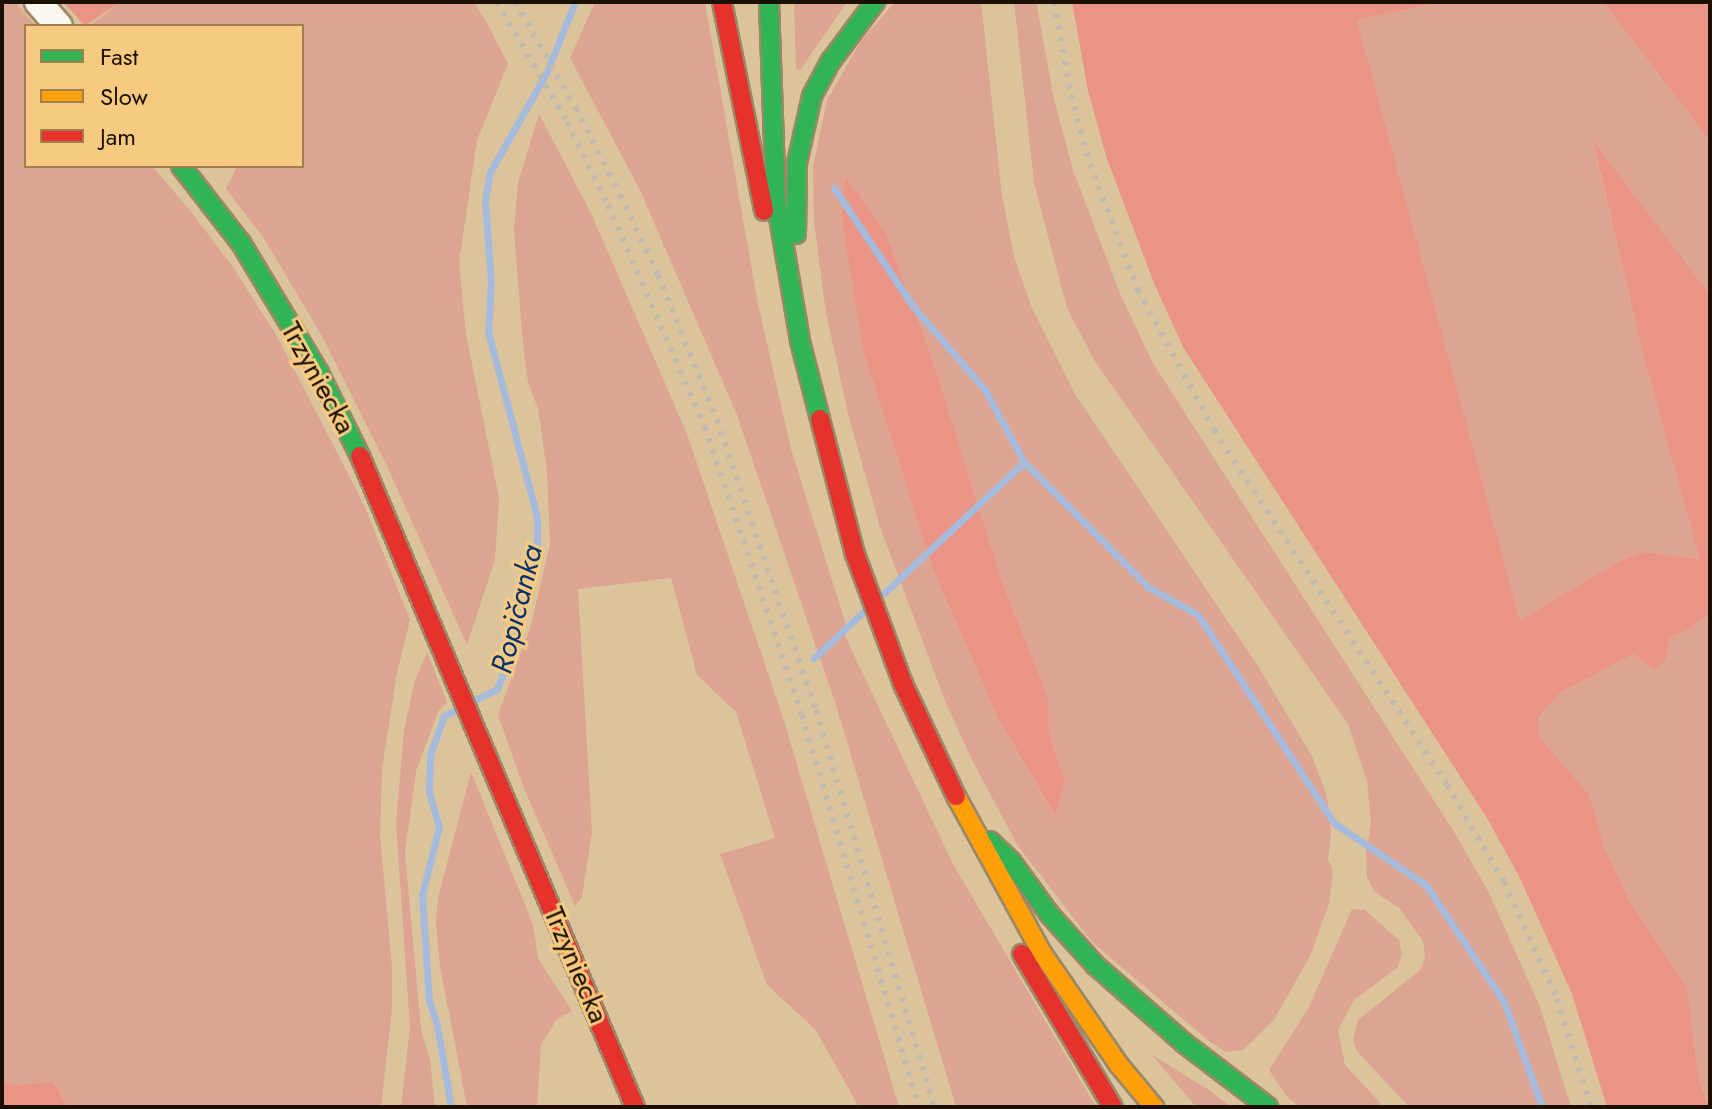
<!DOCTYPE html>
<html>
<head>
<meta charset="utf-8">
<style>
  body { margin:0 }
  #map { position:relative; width:1712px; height:1109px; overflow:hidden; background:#dbc39b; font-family:Jost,sans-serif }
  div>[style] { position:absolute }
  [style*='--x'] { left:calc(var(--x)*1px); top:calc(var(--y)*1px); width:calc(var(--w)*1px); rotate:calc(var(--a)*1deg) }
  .green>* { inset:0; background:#dea492 }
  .forest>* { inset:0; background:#ea9486 }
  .stream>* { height:7px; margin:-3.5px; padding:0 3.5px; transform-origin:3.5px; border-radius:3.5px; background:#a6bbdc }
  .roads { filter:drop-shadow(2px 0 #9a8866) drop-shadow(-2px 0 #9a8866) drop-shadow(0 2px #9a8866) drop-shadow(0 -2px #9a8866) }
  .street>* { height:26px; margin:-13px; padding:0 13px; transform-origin:13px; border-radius:13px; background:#faf6f0 }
  .fast>* { height:18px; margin:-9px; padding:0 9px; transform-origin:9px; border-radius:9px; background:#30b455 }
  .slow>* { height:18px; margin:-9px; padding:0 9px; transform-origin:9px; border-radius:9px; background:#ff9f0a }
  .jam>* { height:18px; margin:-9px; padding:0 9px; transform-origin:9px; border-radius:9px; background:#e5322d }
  .rail>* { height:6px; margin-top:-3px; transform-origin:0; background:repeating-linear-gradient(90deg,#c0b9af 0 4px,transparent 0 12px) }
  span { translate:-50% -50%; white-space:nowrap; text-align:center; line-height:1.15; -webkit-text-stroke:6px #f6ca80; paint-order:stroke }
  .street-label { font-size:28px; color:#1b0f00 }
  .water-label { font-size:30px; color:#063170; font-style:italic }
  .frame { position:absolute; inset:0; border:4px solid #1b0f00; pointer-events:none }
  .legend { position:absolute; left:24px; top:24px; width:280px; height:144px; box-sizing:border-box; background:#f6ca80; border:2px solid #9e7f4d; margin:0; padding:10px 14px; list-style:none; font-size:24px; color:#1b0f00 }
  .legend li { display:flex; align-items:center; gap:16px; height:40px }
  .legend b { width:40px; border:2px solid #9e7f4d }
</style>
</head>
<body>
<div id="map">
  <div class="green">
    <div style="clip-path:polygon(2px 2px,15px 2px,36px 26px,26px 26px,26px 166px,152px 166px,189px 209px,235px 270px,278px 338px,365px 507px,410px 620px,397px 673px,382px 769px,380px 835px,392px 967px,392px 1008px,381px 1107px,68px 1107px,53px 1082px,14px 1085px,2px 1082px)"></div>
    <div style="clip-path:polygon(120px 2px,474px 2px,487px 23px,508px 64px,477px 140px,459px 263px,466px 334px,499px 498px,495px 560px,467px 645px,387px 466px,322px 336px,263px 237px,226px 189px,237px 166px,302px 166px,302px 26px,90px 26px)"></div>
    <div style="clip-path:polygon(595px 2px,705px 2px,758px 304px,791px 449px,846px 625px,845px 636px,953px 864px,1096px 1107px,956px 1107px,836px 705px,737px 415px,640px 190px,570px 58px)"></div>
    <div style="clip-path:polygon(794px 2px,847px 2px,800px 70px,796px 68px)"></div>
    <div style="clip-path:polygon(evenodd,895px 2px,981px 2px,1002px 195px,1014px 256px,1031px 306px,1075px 394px,1258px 666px,1312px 756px,1327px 796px,1331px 833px,1328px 860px,1333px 871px,1329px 904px,1310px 956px,1274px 1020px,1243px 1050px,1226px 1052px,1209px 1041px,1093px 943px,1018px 846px,973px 762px,945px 701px,880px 527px,848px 414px,826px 313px,814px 222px,813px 166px,827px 100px,861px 41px,895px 2px,841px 216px,886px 234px,934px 364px,1001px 579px,1048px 698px,1049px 734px,1065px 779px,1054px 814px,998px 718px,932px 567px,863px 350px,841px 216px)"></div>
    <div style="clip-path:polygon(1014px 2px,1036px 2px,1054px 99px,1073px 170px,1121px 296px,1153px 363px,1456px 835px,1489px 893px,1540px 1007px,1571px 1107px,1409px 1107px,1356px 1050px,1353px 1039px,1358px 1020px,1420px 970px,1425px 957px,1423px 941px,1399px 908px,1375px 892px,1367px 877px,1366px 852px,1371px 823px,1367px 781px,1348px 724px,1094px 360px,1067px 308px,1034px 183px)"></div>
    <div style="clip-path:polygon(1440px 2px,1603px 2px,1710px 141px,1710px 295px,1593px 143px,1642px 350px,1701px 559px,1643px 552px,1618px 562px,1520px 620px,1357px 20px)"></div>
    <div style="clip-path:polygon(539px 114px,591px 213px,687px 434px,784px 721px,899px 1107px,859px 1107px,815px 1029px,767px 985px,720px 854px,775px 838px,736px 712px,697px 675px,671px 578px,578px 589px,592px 832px,582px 897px,575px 906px,523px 786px,498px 715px,531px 625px,550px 544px,547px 472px,538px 408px,528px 383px,522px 334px,514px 230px,518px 183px)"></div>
    <div style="clip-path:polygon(1710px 613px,1710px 1107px,1698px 1075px,1687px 988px,1630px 902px,1605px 849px,1589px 794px,1540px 738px,1538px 729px,1539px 716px,1561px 692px,1634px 654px,1666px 660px,1670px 637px,1688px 630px)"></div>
    <div style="clip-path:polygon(427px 652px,447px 702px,438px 712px,416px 771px,405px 853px,421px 1029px,430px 1060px,435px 1107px,401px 1107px,410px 1028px,396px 823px,404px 731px,414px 683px)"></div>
    <div style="clip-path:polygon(471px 772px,533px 924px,538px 958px,572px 1011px,556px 1020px,541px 1045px,537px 1107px,467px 1107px,440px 966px,436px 924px,438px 898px)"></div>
    <div style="clip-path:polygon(1352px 909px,1365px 910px,1399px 940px,1402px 955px,1397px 968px,1354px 1000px,1338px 1030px,1345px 1065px,1384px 1107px,1301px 1107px,1288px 1098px,1269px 1070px,1309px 1007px)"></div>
    <div style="clip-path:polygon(1152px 1055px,1206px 1088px,1231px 1107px,1196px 1107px)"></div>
  </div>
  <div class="forest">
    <div style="clip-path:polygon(63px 2px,120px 2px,85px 26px)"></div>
    <div style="clip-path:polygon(1072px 2px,1440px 2px,1357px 20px,1520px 620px,1618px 562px,1643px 552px,1700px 559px,1642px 350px,1593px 141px,1710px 295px,1710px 613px,1688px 630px,1670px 637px,1666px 660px,1654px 669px,1634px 654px,1561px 692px,1539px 716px,1538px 729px,1540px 738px,1589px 794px,1605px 849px,1630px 902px,1687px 988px,1698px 1075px,1709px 1107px,1607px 1107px,1572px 994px,1520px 878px,1487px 818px,1183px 347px,1154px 283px,1107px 159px,1088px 91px)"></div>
    <div style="clip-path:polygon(1603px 2px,1710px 2px,1710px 141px)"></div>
    <div style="clip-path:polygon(846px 178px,886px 234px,934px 364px,1001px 579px,1048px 698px,1049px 734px,1065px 779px,1055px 815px,998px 718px,932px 567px,863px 350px,841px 216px)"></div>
    <div style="clip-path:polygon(2px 1082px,15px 1085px,53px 1082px,68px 1107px,2px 1107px)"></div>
  </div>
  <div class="stream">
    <div style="--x:834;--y:188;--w:141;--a:56.3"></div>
    <div style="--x:912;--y:305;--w:112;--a:49.3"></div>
    <div style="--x:985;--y:390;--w:82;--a:61.6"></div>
    <div style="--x:1024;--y:462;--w:176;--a:45.2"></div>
    <div style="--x:1148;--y:587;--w:57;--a:29.2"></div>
    <div style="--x:1198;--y:615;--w:249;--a:56.8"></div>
    <div style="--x:1334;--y:823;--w:111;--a:34"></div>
    <div style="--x:1426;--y:885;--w:141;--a:56.3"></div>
    <div style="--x:1504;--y:1002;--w:112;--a:70.1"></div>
    <div style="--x:883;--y:594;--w:193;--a:-43.1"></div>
    <div style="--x:814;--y:658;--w:66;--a:-43.2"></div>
    <div style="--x:475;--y:700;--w:25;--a:-27"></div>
    <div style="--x:497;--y:689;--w:43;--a:-68.2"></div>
    <div style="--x:513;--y:649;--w:96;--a:-75.5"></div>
    <div style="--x:537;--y:556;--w:39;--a:-90"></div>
    <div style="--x:537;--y:517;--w:191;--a:-104.8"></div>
    <div style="--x:488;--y:332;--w:50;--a:-86.6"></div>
    <div style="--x:491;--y:282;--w:82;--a:-94.2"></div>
    <div style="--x:485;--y:200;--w:28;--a:-80"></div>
    <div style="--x:490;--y:172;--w:113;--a:-60.3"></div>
    <div style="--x:546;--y:74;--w:78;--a:-68.1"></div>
    <div style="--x:451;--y:1107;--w:83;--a:-99.7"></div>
    <div style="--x:437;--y:1025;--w:25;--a:-108"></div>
    <div style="--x:429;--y:1001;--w:106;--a:-93.8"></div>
    <div style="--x:422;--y:895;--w:70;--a:-76"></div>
    <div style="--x:439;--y:827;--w:36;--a:-106"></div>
    <div style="--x:429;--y:792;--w:37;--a:-88"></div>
    <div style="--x:430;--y:755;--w:41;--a:-70.3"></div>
    <div style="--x:444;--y:716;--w:15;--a:-28"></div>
  </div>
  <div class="roads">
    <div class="street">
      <div style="--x:38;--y:2;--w:32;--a:49"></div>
    </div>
    <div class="fast">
      <div style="--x:769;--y:2;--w:198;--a:88"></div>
      <div style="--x:776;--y:200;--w:143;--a:80.3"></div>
      <div style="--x:800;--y:341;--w:81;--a:75.6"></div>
      <div style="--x:181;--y:166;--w:98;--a:52.1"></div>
      <div style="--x:241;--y:243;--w:152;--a:59"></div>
      <div style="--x:319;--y:373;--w:93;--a:63.7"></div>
      <div style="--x:796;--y:234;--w:71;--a:-89.2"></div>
      <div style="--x:797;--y:163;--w:69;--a:-77.4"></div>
      <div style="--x:812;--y:96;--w:40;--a:-62"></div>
      <div style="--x:831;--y:61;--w:74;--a:-53.3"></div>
      <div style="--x:990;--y:841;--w:29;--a:44"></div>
      <div style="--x:1011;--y:861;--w:67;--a:54.2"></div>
      <div style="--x:1050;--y:915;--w:67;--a:48"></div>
      <div style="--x:1095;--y:965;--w:118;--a:41.2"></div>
      <div style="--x:1184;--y:1043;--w:106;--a:37.3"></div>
    </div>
    <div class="slow">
      <div style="--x:956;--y:796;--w:179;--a:61.3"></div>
      <div style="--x:1042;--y:953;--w:136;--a:55.5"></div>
      <div style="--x:1119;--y:1065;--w:55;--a:50.2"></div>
    </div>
    <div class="jam">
      <div style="--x:722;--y:2;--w:213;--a:78.6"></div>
      <div style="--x:820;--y:419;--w:139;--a:75.5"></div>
      <div style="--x:855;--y:554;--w:139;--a:69.7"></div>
      <div style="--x:903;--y:684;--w:124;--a:64.7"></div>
      <div style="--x:360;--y:456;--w:707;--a:67.1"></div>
      <div style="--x:1022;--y:954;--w:178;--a:59.3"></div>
    </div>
  </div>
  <div class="rail">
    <div style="--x:497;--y:2;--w:139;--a:59.7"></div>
    <div style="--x:567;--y:122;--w:93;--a:63.7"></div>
    <div style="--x:608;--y:205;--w:242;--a:66.4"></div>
    <div style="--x:705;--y:427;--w:304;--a:71.4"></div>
    <div style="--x:802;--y:715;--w:409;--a:73.4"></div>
    <div style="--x:515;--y:2;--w:122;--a:60.1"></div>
    <div style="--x:576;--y:108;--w:97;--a:63.2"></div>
    <div style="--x:620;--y:195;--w:89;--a:64.6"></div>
    <div style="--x:658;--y:275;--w:157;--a:67.9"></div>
    <div style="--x:717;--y:420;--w:306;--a:71.2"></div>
    <div style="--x:816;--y:710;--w:414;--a:73.4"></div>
    <div style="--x:1054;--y:2;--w:95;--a:79.6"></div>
    <div style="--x:1071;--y:95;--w:72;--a:74.6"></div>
    <div style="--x:1090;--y:164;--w:135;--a:69.1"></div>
    <div style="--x:1138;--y:290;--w:159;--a:61.5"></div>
    <div style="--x:1214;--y:430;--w:425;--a:56.7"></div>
    <div style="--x:1447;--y:785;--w:113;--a:59.6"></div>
    <div style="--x:1504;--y:882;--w:128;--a:65.6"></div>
    <div style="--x:1557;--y:999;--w:113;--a:72.5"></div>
  </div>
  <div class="street-label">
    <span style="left:318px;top:378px;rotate:61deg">Trzyniecka</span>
    <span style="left:576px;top:965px;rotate:67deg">Trzyniecka</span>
  </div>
  <div class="water-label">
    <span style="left:517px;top:609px;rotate:-76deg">Ropičanka</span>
  </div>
  <div class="frame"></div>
  <ul class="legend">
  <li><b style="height:10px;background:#30b455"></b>Fast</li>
  <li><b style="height:10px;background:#ff9f0a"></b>Slow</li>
  <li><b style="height:10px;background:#e5322d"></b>Jam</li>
  </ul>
</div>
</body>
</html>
